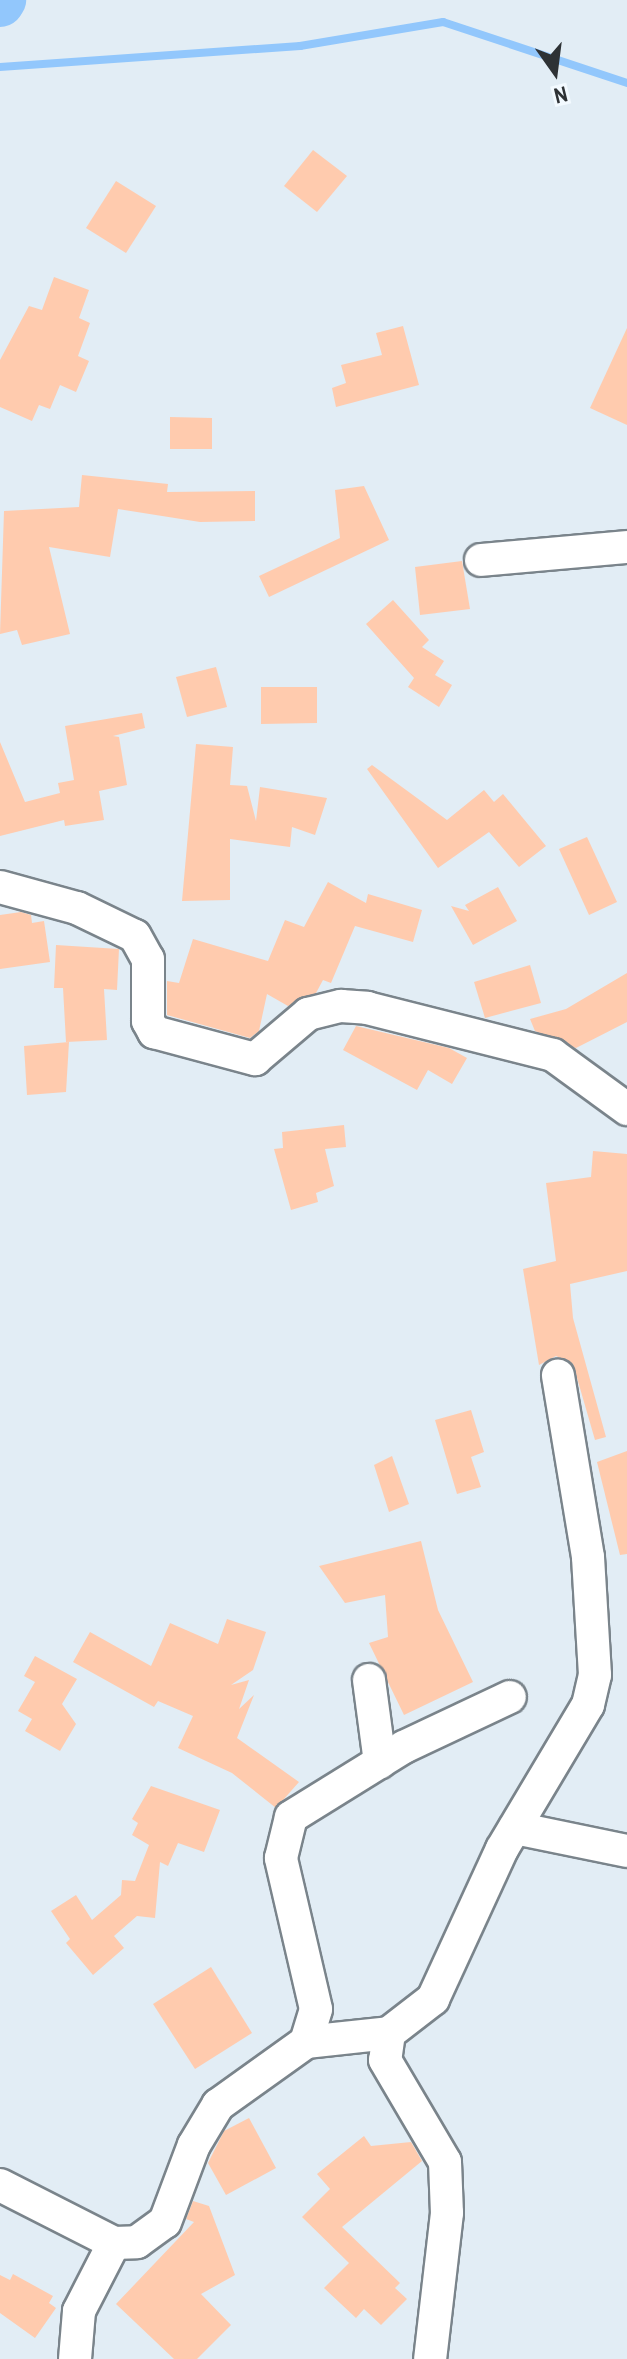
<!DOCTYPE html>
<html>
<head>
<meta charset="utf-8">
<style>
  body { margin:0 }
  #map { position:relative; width:627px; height:2359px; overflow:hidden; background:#e2edf5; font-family:"Archivo Narrow",sans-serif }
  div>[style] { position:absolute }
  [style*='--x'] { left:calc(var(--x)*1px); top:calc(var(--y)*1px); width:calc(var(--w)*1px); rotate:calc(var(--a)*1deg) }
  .stream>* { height:8px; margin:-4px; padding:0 4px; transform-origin:4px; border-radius:4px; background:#92c7fc }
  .river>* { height:48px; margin:-24px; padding:0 24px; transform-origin:24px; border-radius:24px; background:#92c7fc }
  .building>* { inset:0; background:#ffcbae }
  .roads { filter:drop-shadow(2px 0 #7a848b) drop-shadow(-2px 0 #7a848b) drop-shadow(0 2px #7a848b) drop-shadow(0 -2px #7a848b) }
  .minor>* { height:32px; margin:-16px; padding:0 16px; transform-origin:16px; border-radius:16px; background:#fff }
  span { translate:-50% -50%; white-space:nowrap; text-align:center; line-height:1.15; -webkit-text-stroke:8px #f3faff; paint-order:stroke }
  .north { position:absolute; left:515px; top:32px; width:80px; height:80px; -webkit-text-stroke:6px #f3faff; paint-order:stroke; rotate:166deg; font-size:22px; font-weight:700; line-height:32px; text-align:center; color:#2e3235 }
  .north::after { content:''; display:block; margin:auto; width:28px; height:36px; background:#2e3235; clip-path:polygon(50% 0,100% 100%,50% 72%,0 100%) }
</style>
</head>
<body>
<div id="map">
  <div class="stream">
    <div style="--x:0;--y:67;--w:301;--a:-4"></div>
    <div style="--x:300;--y:46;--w:145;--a:-9.5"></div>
    <div style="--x:443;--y:22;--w:194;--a:18.3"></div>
  </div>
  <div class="river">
    <div style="--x:0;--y:3;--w:4;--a:-56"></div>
  </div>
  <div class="building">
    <div style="clip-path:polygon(313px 150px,347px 176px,317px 212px,284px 186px)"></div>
    <div style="clip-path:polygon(116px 181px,156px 206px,126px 253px,86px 228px)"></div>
    <div style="clip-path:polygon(54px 277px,89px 290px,79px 318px,90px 323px,78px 356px,89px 361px,76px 392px,60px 385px,50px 409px,39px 405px,32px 421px,0 407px,0 360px,29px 306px,42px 310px)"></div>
    <div style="clip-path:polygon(403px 326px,419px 385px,336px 407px,332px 388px,346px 383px,341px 365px,382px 355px,376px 333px)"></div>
    <div style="clip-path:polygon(627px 328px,627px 425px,590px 408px)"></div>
    <div style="clip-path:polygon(170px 417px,212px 418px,212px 449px,170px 449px)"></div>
    <div style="clip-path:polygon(82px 475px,168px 484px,167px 492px,255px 491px,255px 521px,200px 522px,118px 509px,110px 557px,49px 547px,70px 634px,22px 645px,17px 630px,0 634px,4px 511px,79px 507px)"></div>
    <div style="clip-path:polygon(364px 486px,389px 540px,269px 597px,259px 576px,340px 538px,335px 490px)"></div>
    <div style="clip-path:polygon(462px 561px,470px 609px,420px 615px,415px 567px)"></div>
    <div style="clip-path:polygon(393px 600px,429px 640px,422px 647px,444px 661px,435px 675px,452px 685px,439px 707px,408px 687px,414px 678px,366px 624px)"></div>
    <div style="clip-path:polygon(216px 667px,227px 707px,187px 717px,176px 677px)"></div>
    <div style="clip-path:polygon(261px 687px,317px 687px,317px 723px,261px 724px)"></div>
    <div style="clip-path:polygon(142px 713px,145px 728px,113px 736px,119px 737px,127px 785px,99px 791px,104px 820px,65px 826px,64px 820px,0 836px,0 742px,25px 802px,60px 793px,58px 783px,74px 780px,65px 726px)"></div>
    <div style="clip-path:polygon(196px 744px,233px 747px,230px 785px,247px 786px,256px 821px,260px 787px,327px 798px,315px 835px,292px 827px,290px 847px,230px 839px,230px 900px,182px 901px)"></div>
    <div style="clip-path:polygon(372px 765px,447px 820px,484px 790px,494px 802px,503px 794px,546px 846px,519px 867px,489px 832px,438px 868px,367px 769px)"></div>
    <div style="clip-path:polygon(587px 837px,617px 902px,589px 915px,559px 849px)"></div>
    <div style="clip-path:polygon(328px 882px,366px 903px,368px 894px,422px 910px,413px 942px,355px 926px,331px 983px,323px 980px,316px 993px,288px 1006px,267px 994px,259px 1031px,250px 1038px,167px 1015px,167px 981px,179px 983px,193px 939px,268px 961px,285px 920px,304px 927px)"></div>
    <div style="clip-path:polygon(498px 887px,517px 921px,473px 945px,451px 906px,469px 911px,465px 905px)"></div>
    <div style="clip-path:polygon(21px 912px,31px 915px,32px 923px,44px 921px,50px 962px,0 969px,0 915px)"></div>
    <div style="clip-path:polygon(56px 945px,119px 949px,117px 990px,104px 989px,107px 1040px,66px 1042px,63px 988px,54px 988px)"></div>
    <div style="clip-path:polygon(530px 965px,541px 1003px,485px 1018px,474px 982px)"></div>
    <div style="clip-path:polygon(627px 973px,627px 1022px,576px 1048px,535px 1031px,530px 1019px,566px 1009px)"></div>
    <div style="clip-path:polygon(356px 1026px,449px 1048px,467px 1058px,452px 1084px,428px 1070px,417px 1090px,343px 1050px)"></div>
    <div style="clip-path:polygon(69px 1042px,66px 1092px,27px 1095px,24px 1046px)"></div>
    <div style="clip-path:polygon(344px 1125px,346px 1147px,325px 1149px,334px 1186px,316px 1193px,318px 1202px,291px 1210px,274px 1149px,283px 1148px,282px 1132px)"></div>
    <div style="clip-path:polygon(593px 1151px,627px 1154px,627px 1271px,570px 1284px,573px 1318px,606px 1437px,595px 1440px,573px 1364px,556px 1356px,539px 1365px,523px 1269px,556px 1261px,546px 1183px,591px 1177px)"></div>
    <div style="clip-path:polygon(471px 1410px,484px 1452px,471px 1457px,481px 1487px,457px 1494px,435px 1420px)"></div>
    <div style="clip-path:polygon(627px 1451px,627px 1554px,620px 1555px,597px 1462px)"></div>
    <div style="clip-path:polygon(392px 1456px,409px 1504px,389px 1512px,374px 1465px)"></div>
    <div style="clip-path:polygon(421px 1541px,438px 1610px,473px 1682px,404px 1715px,369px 1643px,388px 1637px,385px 1595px,345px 1603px,319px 1566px)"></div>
    <div style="clip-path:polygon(227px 1619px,266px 1632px,253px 1670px,231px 1685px,249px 1680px,239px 1709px,254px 1695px,237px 1738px,299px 1782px,276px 1808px,232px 1773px,178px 1748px,193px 1716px,158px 1701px,154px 1707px,73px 1662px,90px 1632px,151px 1666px,170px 1623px,218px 1644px)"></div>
    <div style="clip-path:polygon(35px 1656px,77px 1679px,62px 1704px,76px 1724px,60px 1751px,25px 1731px,32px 1719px,18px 1711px,35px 1682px,24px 1676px)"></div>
    <div style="clip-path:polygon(151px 1786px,220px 1810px,204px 1852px,178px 1843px,168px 1866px,160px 1862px,155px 1918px,137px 1916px,114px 1936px,124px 1948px,93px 1975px,66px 1943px,70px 1939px,51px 1911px,76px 1895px,92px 1920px,121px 1895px,122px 1880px,135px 1881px,149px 1845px,132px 1835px,138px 1823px,132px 1819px)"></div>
    <div style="clip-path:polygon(211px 1967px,252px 2033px,195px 2069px,153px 2004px)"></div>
    <div style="clip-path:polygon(249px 2118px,276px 2168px,226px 2195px,208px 2163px,224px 2131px)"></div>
    <div style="clip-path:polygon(364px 2136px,371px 2146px,411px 2142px,422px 2161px,342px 2227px,400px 2283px,395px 2288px,407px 2299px,381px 2325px,364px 2309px,356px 2318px,324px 2288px,349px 2263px,302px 2217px,330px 2189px,317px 2174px)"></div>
    <div style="clip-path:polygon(193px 2201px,209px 2206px,235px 2275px,201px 2294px,231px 2325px,197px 2359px,174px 2359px,116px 2304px,194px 2222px,186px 2219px)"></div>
    <div style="clip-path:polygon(13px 2274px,53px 2296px,49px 2303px,56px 2308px,35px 2338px,0 2313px,0 2275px,10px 2280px)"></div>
  </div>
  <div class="roads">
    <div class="minor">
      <div style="--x:481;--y:560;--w:147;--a:-5.1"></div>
      <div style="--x:0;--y:887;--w:80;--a:15.3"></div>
      <div style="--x:77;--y:908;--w:64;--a:25.8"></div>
      <div style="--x:135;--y:936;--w:26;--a:61"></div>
      <div style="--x:148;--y:959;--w:62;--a:90"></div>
      <div style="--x:148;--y:1021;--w:13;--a:61"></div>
      <div style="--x:154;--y:1032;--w:105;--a:15"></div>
      <div style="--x:255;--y:1059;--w:70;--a:-40.3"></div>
      <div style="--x:308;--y:1014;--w:34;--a:-14"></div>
      <div style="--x:341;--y:1006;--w:26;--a:4"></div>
      <div style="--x:367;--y:1008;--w:192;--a:14.2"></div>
      <div style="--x:553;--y:1055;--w:92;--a:36.1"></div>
      <div style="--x:369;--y:1680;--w:83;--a:82.4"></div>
      <div style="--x:515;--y:1828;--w:114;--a:11.6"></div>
      <div style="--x:389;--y:2033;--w:27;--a:98"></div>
      <div style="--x:385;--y:2060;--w:118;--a:59.5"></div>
      <div style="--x:445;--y:2162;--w:51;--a:87.8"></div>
      <div style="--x:447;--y:2213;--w:147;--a:96.6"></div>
      <div style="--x:306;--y:2042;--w:34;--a:-73"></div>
      <div style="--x:316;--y:2009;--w:155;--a:-103.1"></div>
      <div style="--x:281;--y:1858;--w:42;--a:-76.3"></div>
      <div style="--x:291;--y:1817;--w:133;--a:-31.8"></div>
      <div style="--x:404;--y:1747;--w:117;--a:-25.3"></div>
      <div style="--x:0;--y:2185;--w:128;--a:27"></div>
      <div style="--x:114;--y:2243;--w:23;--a:-2"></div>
      <div style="--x:137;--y:2242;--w:34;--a:-36"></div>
      <div style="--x:165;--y:2222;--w:82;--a:-69.4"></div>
      <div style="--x:194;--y:2145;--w:47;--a:-59"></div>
      <div style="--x:218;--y:2105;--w:108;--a:-35.6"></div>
      <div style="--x:306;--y:2042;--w:83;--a:-6.2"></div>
      <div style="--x:389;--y:2033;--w:56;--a:-37.7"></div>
      <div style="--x:433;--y:1999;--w:165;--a:-65.3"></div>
      <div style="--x:502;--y:1849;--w:168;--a:-59.2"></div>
      <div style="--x:588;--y:1705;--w:31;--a:-77"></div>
      <div style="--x:595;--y:1675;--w:118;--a:-93.4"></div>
      <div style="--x:588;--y:1557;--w:184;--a:-99.4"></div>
      <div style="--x:75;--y:2359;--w:48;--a:-85.2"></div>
      <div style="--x:79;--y:2311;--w:76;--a:-62.8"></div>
    </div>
  </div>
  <div class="north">N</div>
</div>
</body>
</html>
